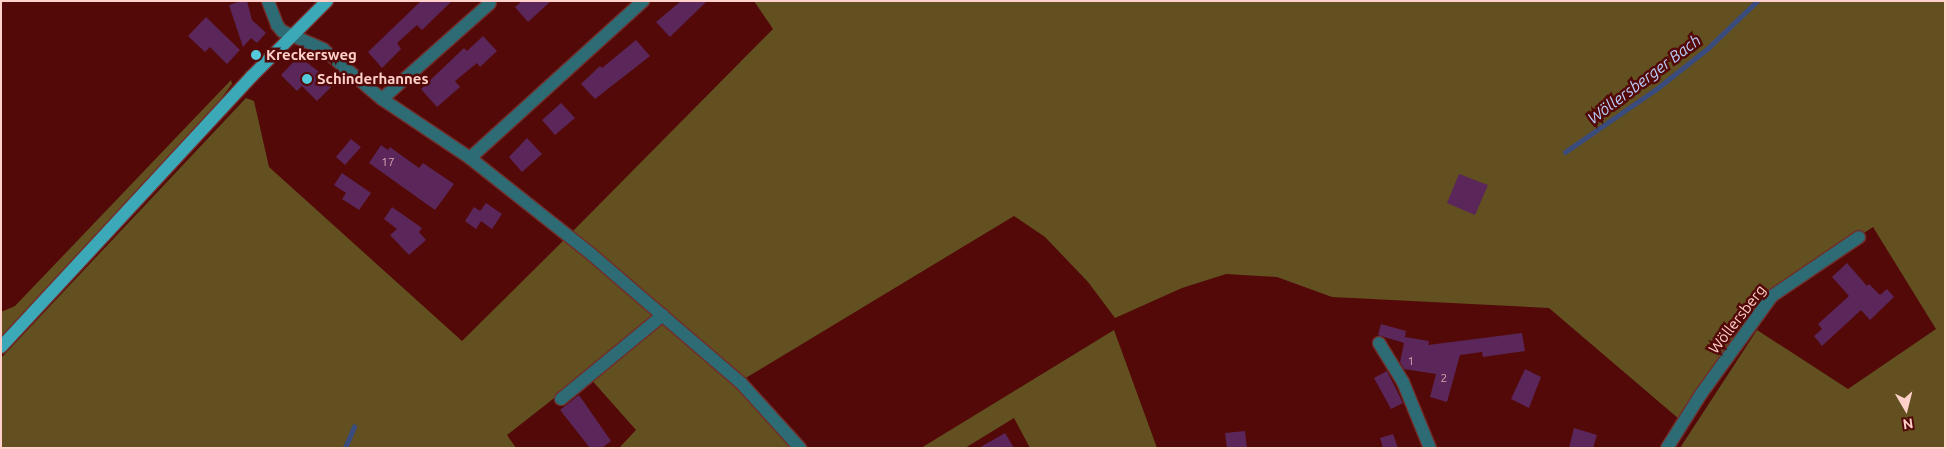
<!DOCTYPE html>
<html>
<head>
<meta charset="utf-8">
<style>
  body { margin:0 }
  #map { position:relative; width:1946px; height:449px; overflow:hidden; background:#530907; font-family:Ubuntu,sans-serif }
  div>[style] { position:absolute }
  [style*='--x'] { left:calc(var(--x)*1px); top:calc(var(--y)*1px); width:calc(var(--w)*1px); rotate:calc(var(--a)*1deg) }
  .green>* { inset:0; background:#625021 }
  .stream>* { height:4.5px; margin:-2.25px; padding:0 2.25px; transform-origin:2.25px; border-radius:2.25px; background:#3a4b7d }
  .building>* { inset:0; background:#5b265a }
  .roads { filter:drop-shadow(1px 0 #722d2a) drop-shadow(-1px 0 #722d2a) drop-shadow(0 1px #722d2a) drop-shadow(0 -1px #722d2a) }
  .minor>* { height:12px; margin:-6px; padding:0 6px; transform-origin:6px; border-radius:6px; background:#2d6c75 }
  .major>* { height:12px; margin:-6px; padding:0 6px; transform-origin:6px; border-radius:6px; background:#3ca9b8 }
  .dots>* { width:14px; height:14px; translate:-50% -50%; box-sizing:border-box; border:2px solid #530907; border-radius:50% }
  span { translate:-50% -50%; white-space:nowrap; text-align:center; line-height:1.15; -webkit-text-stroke:5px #530907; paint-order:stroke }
  .number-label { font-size:12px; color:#d6a6ae }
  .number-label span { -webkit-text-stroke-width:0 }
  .poi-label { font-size:15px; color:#ffd1ca; font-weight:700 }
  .left { translate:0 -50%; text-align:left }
  .street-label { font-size:15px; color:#ffd1ca }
  .water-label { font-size:16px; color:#bacdfc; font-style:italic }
  .frame { position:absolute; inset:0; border:2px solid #ffd1ca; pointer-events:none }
  .north { position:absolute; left:1881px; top:384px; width:50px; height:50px; -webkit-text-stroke:4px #530907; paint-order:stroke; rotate:172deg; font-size:14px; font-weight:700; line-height:20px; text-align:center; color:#ffd1ca }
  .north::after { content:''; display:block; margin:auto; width:18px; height:22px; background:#ffd1ca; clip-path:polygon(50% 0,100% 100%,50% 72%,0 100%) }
</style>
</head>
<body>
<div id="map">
  <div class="green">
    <div style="clip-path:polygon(754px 1px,1945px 1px,1945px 448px,1680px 448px,1757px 330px,1848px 389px,1936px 329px,1873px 227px,1770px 294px,1679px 419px,1549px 308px,1332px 297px,1277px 277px,1226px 274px,1182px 288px,1115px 318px,1088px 282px,1045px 237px,1014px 216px,744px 379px,573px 231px,773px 29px)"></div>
    <div style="clip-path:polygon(231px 80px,232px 84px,206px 119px,1px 338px,1px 312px,15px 306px)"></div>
    <div style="clip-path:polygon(246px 98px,254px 101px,269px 167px,462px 341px,567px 237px,659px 316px,507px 435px,516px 448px,1px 448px,1px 358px)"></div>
    <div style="clip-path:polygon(663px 319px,739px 385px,797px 448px,619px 448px,636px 430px,589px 377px)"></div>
    <div style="clip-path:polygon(1114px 330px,1157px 448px,1030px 448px,1014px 418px,965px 448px,921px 448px)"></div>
  </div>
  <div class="stream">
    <div style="--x:1565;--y:152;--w:109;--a:-34.6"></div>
    <div style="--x:1655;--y:90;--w:66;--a:-38.3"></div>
    <div style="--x:1707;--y:49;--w:69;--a:-43.8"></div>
    <div style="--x:345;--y:448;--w:23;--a:-67"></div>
  </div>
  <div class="building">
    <div style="clip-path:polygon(241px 1px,247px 1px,252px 20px,266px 33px,257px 43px,251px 38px,243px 47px,229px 5px)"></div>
    <div style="clip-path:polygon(421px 1px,452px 1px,422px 30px,417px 25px,397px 43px,401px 49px,382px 68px,368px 52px)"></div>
    <div style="clip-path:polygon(522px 1px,551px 1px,528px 22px,515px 7px)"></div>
    <div style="clip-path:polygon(681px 1px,707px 1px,670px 37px,656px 22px)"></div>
    <div style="clip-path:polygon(206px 17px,240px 50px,227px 64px,210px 47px,205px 52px,188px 36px)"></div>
    <div style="clip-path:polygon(483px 36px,497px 51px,480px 67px,477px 63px,455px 81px,460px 87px,437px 107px,421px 89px,464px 48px,467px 51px)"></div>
    <div style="clip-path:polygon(636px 40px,650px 56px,595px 99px,581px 84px,600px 66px,602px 68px)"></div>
    <div style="clip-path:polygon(299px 56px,334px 84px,317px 101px,302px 86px,297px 91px,281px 75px)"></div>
    <div style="clip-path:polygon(561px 103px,575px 118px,555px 135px,542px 120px)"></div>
    <div style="clip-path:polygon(527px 138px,542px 154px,522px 172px,509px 157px)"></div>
    <div style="clip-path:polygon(351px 139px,361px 147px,345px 165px,336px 157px)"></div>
    <div style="clip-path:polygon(381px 145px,388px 150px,390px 147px,419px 168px,423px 163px,454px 184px,435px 210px,369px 163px)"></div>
    <div style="clip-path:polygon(342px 173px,371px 193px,359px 210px,342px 199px,346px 193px,334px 185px)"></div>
    <div style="clip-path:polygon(1459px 174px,1488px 185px,1475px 215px,1447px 203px)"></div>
    <div style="clip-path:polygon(486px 203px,502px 214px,492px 229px,481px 221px,476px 229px,465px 221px,474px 207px,480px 211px)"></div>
    <div style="clip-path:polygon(392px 207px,422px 228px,419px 232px,426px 240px,409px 255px,390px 235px,397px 229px,384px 219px)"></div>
    <div style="clip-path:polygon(1847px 263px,1867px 286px,1869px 284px,1880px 295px,1887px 289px,1894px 297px,1870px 320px,1861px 310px,1822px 346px,1814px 336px,1822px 329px,1818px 324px,1849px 296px,1832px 277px)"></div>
    <div style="clip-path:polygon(1381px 324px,1406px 331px,1405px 337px,1429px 341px,1428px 345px,1522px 333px,1525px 351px,1483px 357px,1482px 352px,1460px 355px,1447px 402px,1430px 397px,1436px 374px,1404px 369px,1400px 362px,1404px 343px,1378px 335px)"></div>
    <div style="clip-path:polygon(1525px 369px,1541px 377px,1529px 408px,1511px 399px)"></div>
    <div style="clip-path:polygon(1387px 371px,1403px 403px,1391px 409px,1374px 378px)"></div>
    <div style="clip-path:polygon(579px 395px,611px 441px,602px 448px,590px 448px,560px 410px)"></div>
    <div style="clip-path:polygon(1574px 428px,1597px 435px,1593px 448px,1569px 448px)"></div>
    <div style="clip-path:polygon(1245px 431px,1247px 448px,1227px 448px,1225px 433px)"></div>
    <div style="clip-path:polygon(1005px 433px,1014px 448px,979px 448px)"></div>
    <div style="clip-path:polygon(1393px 434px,1398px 448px,1383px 448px,1380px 438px)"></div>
  </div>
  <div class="roads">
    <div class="minor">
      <div style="--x:268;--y:1;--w:26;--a:69"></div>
      <div style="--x:277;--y:25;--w:8;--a:50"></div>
      <div style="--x:282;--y:31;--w:45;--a:23.7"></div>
      <div style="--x:323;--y:49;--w:77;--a:40.3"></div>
      <div style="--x:382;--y:99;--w:106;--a:33.8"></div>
      <div style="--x:470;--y:158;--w:154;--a:38.4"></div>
      <div style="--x:591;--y:254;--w:198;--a:40.7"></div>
      <div style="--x:741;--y:383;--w:88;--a:47.8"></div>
      <div style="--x:382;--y:99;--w:144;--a:-41.6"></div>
      <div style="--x:470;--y:158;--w:234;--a:-42.2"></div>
      <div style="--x:1379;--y:343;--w:46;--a:58.4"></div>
      <div style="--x:1403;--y:382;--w:71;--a:67.8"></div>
      <div style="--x:561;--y:399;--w:132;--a:-39.5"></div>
      <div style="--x:1667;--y:448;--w:64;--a:-57.8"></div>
      <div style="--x:1701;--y:394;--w:121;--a:-54.1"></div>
      <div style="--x:1772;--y:296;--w:105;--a:-34.1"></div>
    </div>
    <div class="major">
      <div style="--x:1;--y:347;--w:369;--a:-47.2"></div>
      <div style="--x:252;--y:76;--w:106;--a:-45"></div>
    </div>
  </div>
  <div class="dots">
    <div style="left:256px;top:55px;background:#53cbdc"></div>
    <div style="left:307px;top:79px;background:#53cbdc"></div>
  </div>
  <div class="number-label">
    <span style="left:388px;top:162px">17</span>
    <span style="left:1411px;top:361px">1</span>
    <span style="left:1444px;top:378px">2</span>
  </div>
  <div class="poi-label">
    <span class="left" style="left:266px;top:55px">Kreckersweg</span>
    <span class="left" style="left:317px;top:79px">Schinderhannes</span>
  </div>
  <div class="street-label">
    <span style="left:1737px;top:319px;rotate:-52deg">Wöllersberg</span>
  </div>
  <div class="water-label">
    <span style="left:1644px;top:79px;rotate:-37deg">Wöllersberger Bach</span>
  </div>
  <div class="frame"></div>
  <div class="north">N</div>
</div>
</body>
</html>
